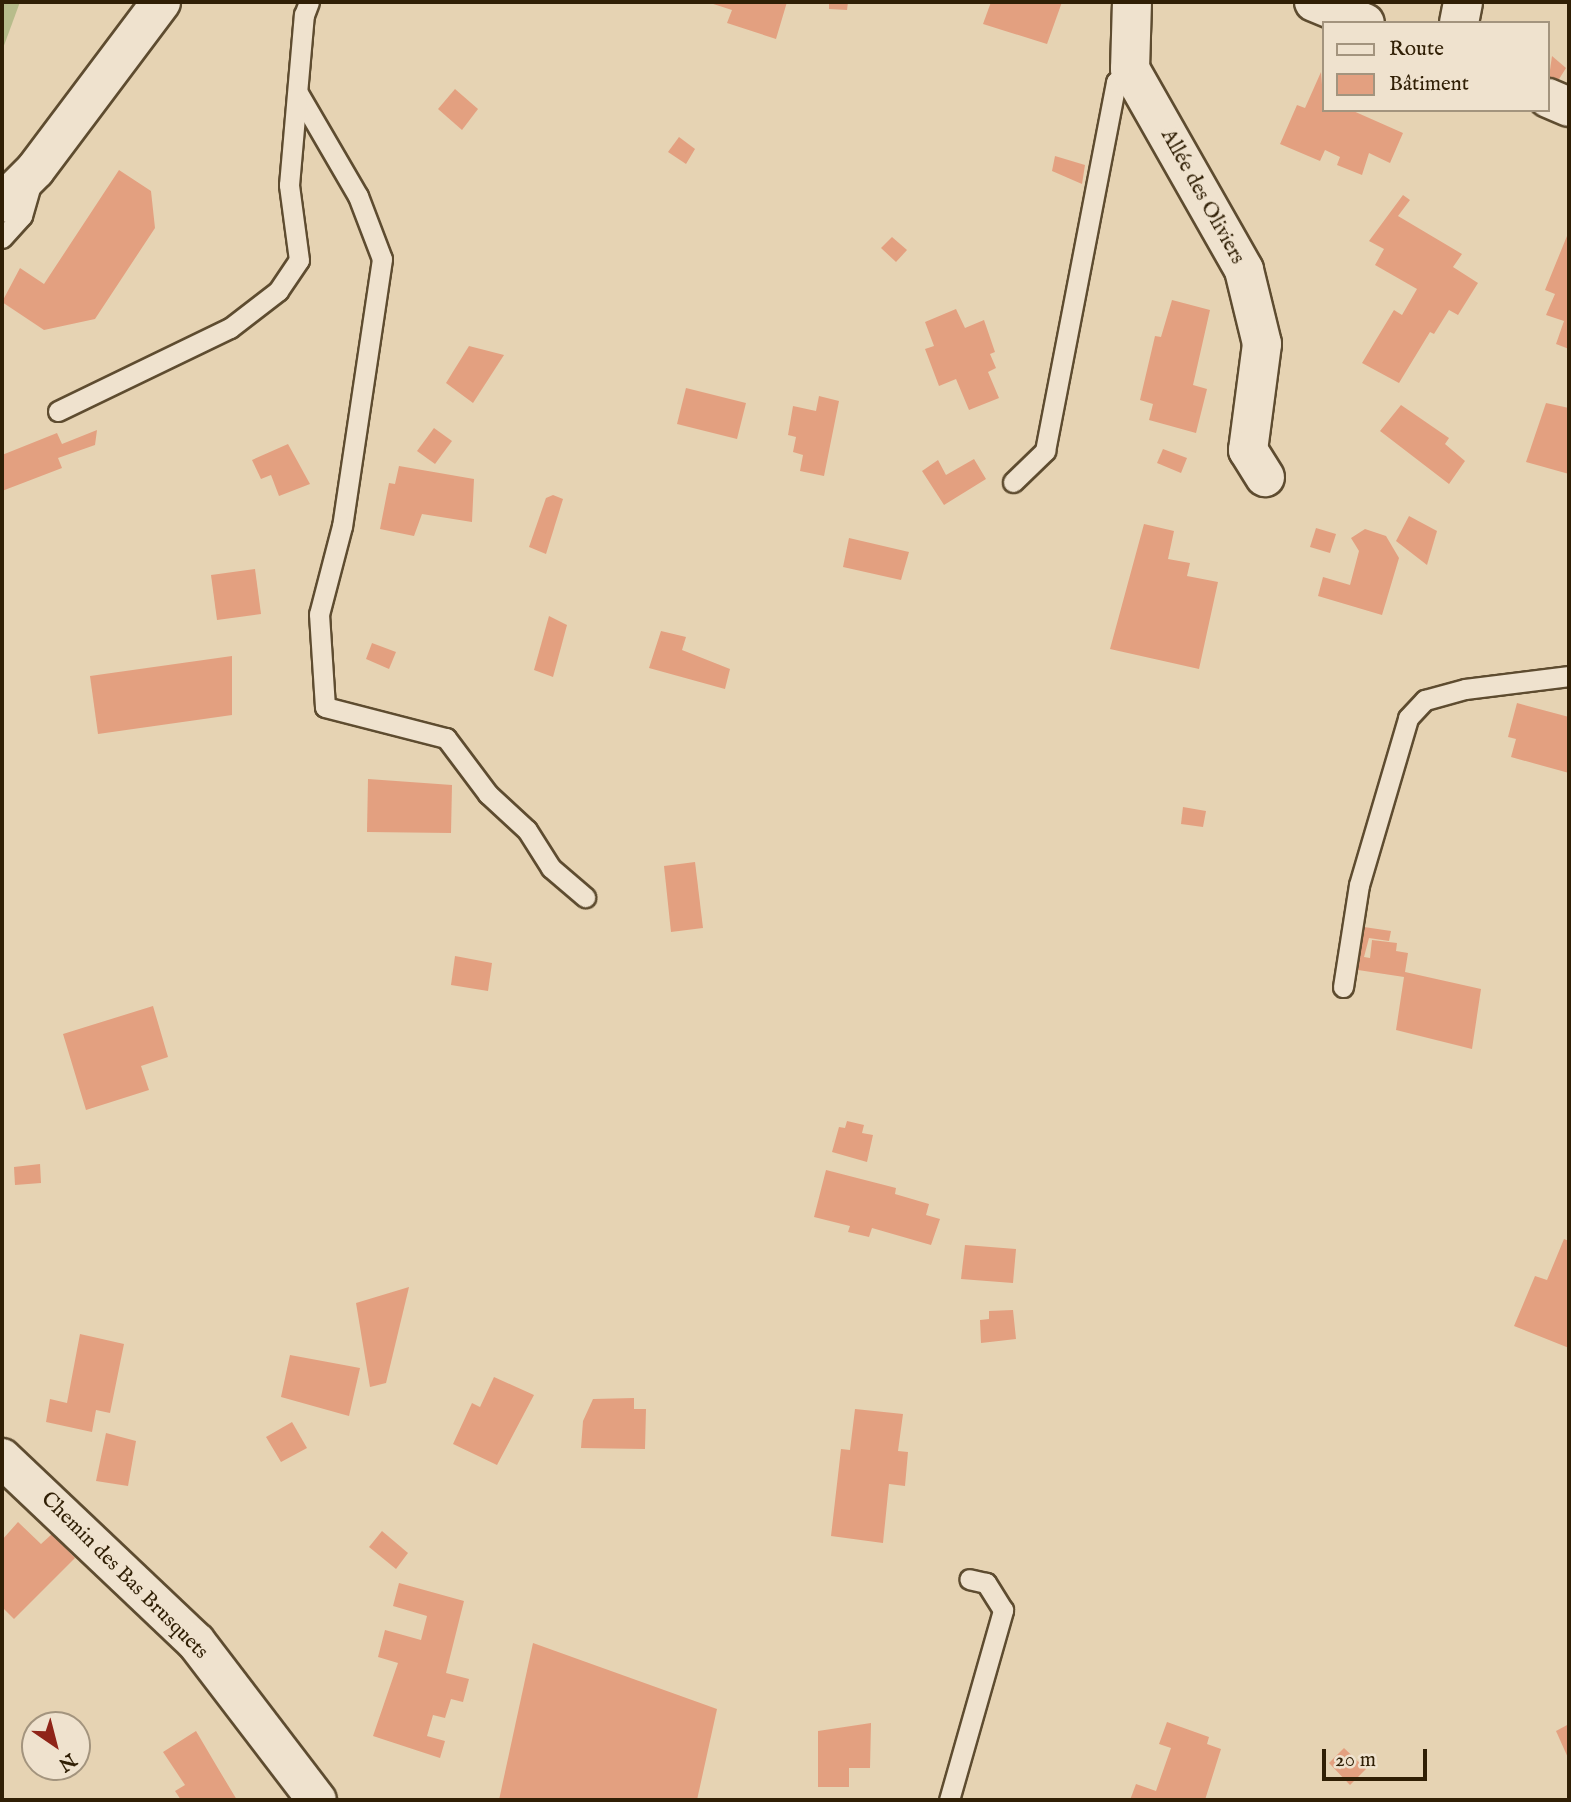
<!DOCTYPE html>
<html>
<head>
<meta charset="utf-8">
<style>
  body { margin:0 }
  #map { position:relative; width:1571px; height:1802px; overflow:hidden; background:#e6d3b3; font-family:"IM FELL English",serif }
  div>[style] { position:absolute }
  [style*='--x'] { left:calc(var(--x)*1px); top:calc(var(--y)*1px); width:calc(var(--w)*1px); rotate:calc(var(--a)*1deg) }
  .green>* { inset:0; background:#b7bc8b }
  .building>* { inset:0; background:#e3a080 }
  .roads { filter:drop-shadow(2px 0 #5e4c30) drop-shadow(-2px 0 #5e4c30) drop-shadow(0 2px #5e4c30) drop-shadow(0 -2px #5e4c30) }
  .lane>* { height:19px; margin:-9.5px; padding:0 9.5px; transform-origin:9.5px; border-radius:9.5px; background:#efe2ce }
  .street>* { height:38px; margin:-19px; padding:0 19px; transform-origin:19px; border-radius:19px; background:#efe2ce }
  span { translate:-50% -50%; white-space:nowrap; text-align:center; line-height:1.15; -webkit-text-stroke:7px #efe2ce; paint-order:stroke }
  .street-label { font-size:21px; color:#301f05 }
  .frame { position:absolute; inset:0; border:4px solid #301f05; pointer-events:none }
  .legend { position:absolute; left:1322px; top:21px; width:228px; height:91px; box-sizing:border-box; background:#efe2ce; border:2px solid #a3947e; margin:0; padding:9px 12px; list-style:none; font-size:21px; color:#301f05 }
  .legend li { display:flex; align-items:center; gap:14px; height:35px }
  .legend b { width:35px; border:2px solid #a3947e }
  .north { position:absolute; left:21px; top:1711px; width:70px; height:70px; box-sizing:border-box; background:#efe2ce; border:2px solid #a3947e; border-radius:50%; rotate:145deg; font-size:19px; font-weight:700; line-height:28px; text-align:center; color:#301f05 }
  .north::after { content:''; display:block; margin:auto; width:24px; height:32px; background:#8f2418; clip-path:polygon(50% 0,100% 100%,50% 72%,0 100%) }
  .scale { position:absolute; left:1322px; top:1749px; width:105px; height:32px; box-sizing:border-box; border:4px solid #301f05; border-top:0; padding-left:9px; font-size:21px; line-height:24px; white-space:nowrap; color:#301f05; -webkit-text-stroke:5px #efe2ce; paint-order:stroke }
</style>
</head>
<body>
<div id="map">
  <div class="green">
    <div style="clip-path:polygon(2px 2px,20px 2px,2px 51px)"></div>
  </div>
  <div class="building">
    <div style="clip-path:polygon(707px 2px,787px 2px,776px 39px,727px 23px,732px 10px)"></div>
    <div style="clip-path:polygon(829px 2px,848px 2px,847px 10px,829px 9px)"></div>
    <div style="clip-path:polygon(991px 2px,1062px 2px,1047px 44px,983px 24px)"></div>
    <div style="clip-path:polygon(1552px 56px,1566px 68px,1556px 84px,1548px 84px)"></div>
    <div style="clip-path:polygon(1321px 72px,1324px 110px,1351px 110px,1403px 133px,1390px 163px,1369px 153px,1362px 175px,1337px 165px,1340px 157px,1325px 150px,1320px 161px,1280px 144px,1297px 105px,1305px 108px)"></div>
    <div style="clip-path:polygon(455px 89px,478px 109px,462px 130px,438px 109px)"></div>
    <div style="clip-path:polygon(679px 137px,695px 149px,686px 164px,668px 152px)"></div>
    <div style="clip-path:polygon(1055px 156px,1085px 165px,1082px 184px,1052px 171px)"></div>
    <div style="clip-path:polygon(119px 170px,151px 191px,155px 228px,95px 319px,44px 330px,2px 302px,20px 268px,44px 284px)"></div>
    <div style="clip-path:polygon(1403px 195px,1410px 200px,1398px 216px,1462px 254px,1453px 267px,1478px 283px,1458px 315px,1449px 310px,1434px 334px,1430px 332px,1399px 383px,1362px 363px,1394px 310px,1402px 315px,1417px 289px,1375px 265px,1384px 249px,1369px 241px)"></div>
    <div style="clip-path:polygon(1567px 236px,1569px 237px,1569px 349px,1556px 344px,1564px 321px,1546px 315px,1555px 294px,1545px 290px)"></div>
    <div style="clip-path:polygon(892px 237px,907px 250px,896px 262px,881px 248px)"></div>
    <div style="clip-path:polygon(1172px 300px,1210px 310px,1193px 385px,1207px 389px,1196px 433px,1149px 420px,1153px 404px,1140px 400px,1155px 336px,1161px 337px)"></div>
    <div style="clip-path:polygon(956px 309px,965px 328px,984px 320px,995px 352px,990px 354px,996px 368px,988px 372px,999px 398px,969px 410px,956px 379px,939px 386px,925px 349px,934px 346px,925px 322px)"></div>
    <div style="clip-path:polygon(469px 346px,504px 355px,473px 403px,446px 383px)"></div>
    <div style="clip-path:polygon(686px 388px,746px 403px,737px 439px,677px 424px)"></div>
    <div style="clip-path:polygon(819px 396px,839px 401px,824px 476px,800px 471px,803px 455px,793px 452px,796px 437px,788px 435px,793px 406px,816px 411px)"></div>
    <div style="clip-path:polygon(1546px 403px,1569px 408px,1569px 474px,1526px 462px)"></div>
    <div style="clip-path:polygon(1401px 405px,1449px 438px,1445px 444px,1465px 461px,1449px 484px,1380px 431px)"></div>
    <div style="clip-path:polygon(434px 428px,452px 441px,435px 464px,417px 451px)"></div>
    <div style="clip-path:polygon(97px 430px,95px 445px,58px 458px,62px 468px,2px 491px,2px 455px,57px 433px,62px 444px)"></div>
    <div style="clip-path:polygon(288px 444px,310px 484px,279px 496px,271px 475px,261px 479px,252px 460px)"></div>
    <div style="clip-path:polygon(1163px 449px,1187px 458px,1181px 473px,1157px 463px)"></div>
    <div style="clip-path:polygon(974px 459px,986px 479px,944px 505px,922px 471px,938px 460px,946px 475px)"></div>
    <div style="clip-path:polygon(399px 466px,474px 479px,472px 522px,422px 514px,414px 536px,380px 529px,389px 483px,395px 484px)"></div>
    <div style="clip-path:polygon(553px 495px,563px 499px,546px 554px,529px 547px,546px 498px)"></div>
    <div style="clip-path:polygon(1409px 516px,1437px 531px,1427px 565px,1396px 541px)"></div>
    <div style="clip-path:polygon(1144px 524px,1174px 531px,1168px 559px,1190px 563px,1187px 576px,1218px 582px,1199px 669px,1110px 649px)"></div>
    <div style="clip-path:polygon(1316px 528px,1336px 534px,1330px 553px,1310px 547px)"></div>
    <div style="clip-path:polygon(1365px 529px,1386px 536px,1399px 558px,1382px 615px,1318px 596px,1323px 577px,1350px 585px,1359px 551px,1351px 538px)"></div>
    <div style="clip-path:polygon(849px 538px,909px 552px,901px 580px,843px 567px)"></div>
    <div style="clip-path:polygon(255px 569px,261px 614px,217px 620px,211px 575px)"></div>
    <div style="clip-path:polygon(549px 616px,567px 625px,553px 677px,534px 670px)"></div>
    <div style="clip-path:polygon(661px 631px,686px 637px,682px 650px,730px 669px,725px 689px,649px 668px)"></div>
    <div style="clip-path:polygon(372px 643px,396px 652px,389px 669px,366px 659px)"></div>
    <div style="clip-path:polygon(232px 656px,232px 715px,98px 734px,90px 676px)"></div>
    <div style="clip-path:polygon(1517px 703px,1569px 717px,1569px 773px,1511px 757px,1516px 739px,1508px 737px)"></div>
    <div style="clip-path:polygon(368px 779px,452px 785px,451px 833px,367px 832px)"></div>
    <div style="clip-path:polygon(1183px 807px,1206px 811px,1203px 827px,1181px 824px)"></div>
    <div style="clip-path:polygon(695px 862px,703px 928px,671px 932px,664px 866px)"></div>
    <div style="clip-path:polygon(1364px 927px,1391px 931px,1389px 941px,1369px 938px,1364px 957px,1370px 958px,1372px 940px,1397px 943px,1396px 951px,1408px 953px,1405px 972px,1481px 989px,1472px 1049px,1396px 1030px,1404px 977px,1358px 970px)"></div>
    <div style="clip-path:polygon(455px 956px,492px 963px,488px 991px,451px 985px)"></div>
    <div style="clip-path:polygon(153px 1006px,168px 1057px,141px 1066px,149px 1090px,86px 1110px,63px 1034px)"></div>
    <div style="clip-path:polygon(847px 1121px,864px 1125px,862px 1133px,873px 1135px,867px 1162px,832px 1152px,839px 1127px,845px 1128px)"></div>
    <div style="clip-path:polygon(40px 1164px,41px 1183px,15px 1185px,14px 1167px)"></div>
    <div style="clip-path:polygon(826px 1170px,896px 1188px,895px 1194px,929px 1204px,926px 1215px,940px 1219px,931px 1245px,872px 1228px,869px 1237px,848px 1232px,850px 1226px,814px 1217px)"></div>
    <div style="clip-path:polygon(1564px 1239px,1569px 1241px,1569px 1348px,1514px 1326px,1535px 1276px,1547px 1280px)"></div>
    <div style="clip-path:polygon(965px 1245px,1016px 1249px,1013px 1283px,961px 1279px)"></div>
    <div style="clip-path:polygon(409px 1287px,386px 1383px,370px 1387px,356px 1303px)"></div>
    <div style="clip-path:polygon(1013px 1310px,1016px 1339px,981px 1343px,980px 1320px,989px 1319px,989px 1311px)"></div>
    <div style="clip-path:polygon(80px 1334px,124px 1344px,110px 1413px,96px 1410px,92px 1432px,46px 1422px,50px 1399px,67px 1403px)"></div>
    <div style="clip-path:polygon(290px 1355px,360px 1368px,349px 1416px,281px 1397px)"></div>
    <div style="clip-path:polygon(494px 1377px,534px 1395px,497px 1465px,453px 1444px,472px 1403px,480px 1407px)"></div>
    <div style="clip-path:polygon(634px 1398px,634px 1409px,646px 1409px,645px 1449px,581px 1448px,583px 1421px,593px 1399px)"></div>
    <div style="clip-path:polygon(855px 1409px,903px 1414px,898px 1451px,908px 1452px,905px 1486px,889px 1484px,883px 1543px,831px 1536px,841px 1449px,850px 1450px)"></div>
    <div style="clip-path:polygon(292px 1422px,307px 1448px,281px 1462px,266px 1437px)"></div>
    <div style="clip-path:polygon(106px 1433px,136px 1441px,128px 1486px,96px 1481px)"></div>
    <div style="clip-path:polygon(18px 1522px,41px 1544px,52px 1534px,75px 1558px,14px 1619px,2px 1607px,2px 1540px)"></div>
    <div style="clip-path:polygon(382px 1531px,408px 1553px,396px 1569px,369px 1547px)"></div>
    <div style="clip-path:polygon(399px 1583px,464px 1601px,446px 1673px,469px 1679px,463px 1702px,451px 1699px,445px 1718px,433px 1715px,427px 1736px,445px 1741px,440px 1758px,373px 1736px,398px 1663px,378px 1657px,385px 1630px,421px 1640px,427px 1616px,393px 1606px)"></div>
    <div style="clip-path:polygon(533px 1643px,717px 1709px,697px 1800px,499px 1800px)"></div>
    <div style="clip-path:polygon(1167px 1722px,1209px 1737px,1207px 1744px,1221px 1749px,1205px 1800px,1130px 1800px,1136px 1784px,1156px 1791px,1171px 1748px,1159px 1744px)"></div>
    <div style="clip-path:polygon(871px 1723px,870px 1768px,849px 1768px,849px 1787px,818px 1787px,818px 1731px)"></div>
    <div style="clip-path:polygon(1569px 1724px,1569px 1760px,1556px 1731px)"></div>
    <div style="clip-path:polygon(196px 1731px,216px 1765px,237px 1800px,181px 1800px,175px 1791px,185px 1785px,163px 1752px)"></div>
    <div style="clip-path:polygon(1344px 1748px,1366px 1769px,1350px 1785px,1329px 1763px)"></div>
  </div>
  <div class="roads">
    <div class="lane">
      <div style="--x:298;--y:93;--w:119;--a:59.8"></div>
      <div style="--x:358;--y:196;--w:67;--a:69.1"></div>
      <div style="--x:382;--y:259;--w:270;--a:98.5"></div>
      <div style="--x:342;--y:526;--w:91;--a:104.6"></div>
      <div style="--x:319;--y:614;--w:93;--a:86.3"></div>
      <div style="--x:325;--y:707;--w:125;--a:14.4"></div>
      <div style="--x:446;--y:738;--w:70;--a:53.1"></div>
      <div style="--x:488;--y:794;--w:53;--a:42.7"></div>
      <div style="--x:527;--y:830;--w:45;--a:57.7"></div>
      <div style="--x:551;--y:868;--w:45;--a:40.5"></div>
      <div style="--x:2;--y:238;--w:30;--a:-48"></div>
      <div style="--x:22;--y:216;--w:32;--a:-74"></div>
      <div style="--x:58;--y:411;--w:191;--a:-25.8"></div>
      <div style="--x:230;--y:328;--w:61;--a:-37.6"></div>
      <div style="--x:278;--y:291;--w:37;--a:-56"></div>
      <div style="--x:299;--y:260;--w:76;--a:-97.6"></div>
      <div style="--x:289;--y:185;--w:171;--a:-85"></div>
      <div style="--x:304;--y:15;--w:14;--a:-69"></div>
      <div style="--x:1013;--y:482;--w:45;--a:-44.1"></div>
      <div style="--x:1045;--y:451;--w:376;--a:-79.1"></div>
      <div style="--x:1116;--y:82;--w:19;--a:-43"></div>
      <div style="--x:1343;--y:987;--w:103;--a:-81.1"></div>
      <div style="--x:1359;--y:885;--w:174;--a:-73.6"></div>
      <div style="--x:1408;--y:718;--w:25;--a:-47"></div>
      <div style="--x:1425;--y:700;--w:41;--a:-15.4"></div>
      <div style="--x:1465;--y:689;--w:105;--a:-7.1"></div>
      <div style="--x:949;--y:1800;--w:198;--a:-74.1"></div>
      <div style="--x:1003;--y:1610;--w:32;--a:-122"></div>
      <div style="--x:986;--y:1583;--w:17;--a:-167"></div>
    </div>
    <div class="street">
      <div style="--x:1132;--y:2;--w:67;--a:91.7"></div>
      <div style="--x:1130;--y:69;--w:231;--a:60.4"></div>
      <div style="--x:1244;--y:270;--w:76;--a:76.3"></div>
      <div style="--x:1262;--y:344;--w:107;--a:97.5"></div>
      <div style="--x:1248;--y:450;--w:32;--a:58"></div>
      <div style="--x:1314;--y:2;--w:55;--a:22.4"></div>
      <div style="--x:1459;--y:23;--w:21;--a:-79"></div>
      <div style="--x:1548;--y:98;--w:23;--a:23"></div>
      <div style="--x:2;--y:203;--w:47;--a:-45"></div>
      <div style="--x:35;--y:170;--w:210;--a:-53.1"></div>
      <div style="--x:2;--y:1458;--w:267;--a:43.5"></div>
      <div style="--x:196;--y:1642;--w:199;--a:52.6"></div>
    </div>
  </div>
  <div class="street-label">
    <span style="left:1202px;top:197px;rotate:61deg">Allée des Oliviers</span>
    <span style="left:124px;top:1576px;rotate:45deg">Chemin des Bas Brusquets</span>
  </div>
  <div class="frame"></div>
  <ul class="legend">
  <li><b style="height:9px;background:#efe2ce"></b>Route</li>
  <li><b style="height:19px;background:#e3a080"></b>Bâtiment</li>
  </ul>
  <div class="north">N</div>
  <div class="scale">20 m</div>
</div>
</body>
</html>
